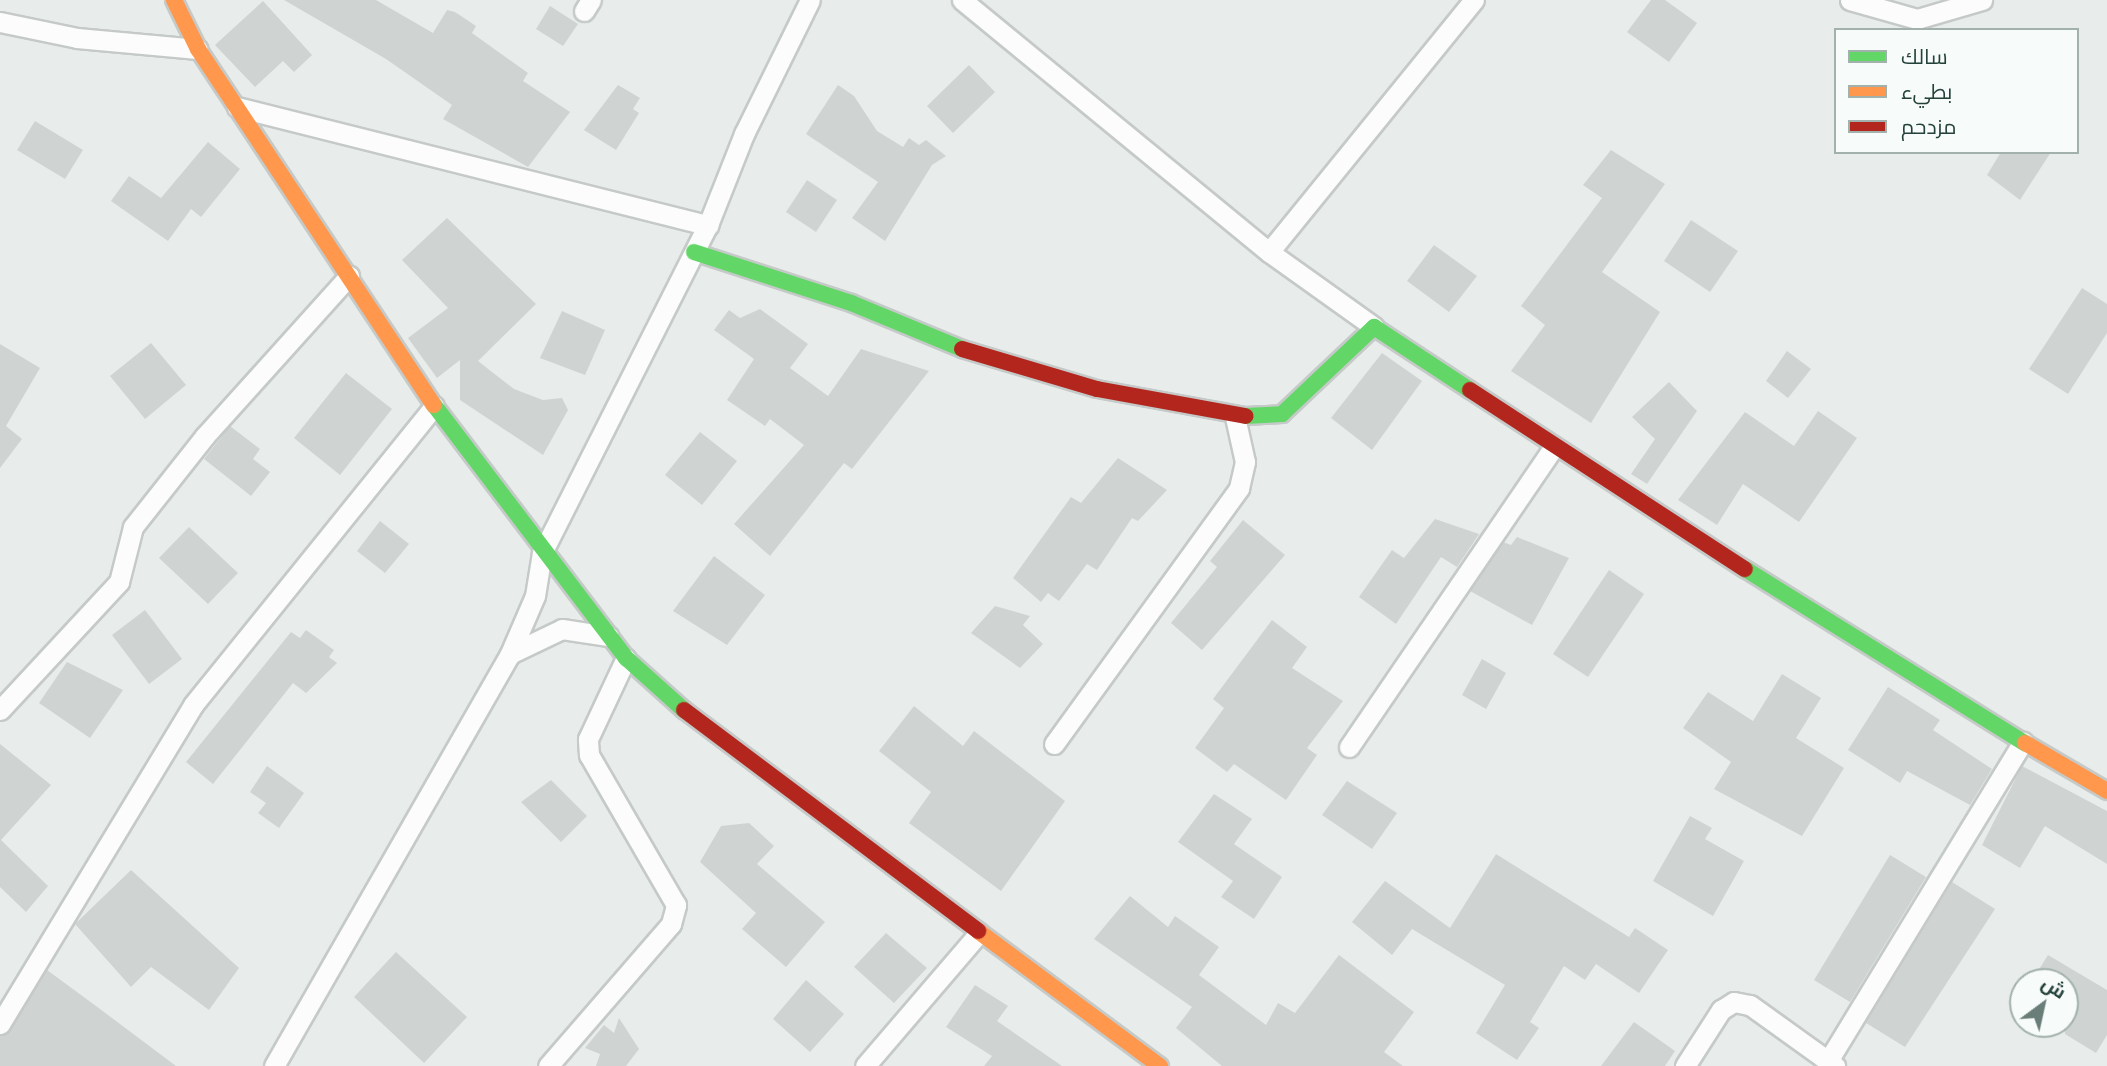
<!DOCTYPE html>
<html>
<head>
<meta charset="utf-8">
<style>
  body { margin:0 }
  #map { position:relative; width:2107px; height:1066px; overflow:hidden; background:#e8edeb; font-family:"Asap Condensed",Cairo,sans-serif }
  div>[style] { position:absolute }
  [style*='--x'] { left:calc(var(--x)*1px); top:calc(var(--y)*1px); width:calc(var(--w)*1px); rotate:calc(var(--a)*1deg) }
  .building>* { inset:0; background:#cfd4d2 }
  .roads { filter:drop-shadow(2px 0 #c5cac8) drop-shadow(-2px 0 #c5cac8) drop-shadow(0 2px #c5cac8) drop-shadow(0 -2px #c5cac8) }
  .street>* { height:19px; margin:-9.5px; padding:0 9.5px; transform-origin:9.5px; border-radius:9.5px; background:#fcfcfc }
  .fast>* { height:16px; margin:-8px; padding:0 8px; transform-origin:8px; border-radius:8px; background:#63d668 }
  .slow>* { height:16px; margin:-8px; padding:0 8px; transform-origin:8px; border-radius:8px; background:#ff974d }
  .jam>* { height:16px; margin:-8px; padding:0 8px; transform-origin:8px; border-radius:8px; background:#b3261e }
  span { translate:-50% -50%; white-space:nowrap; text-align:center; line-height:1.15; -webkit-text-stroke:5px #f7fbf9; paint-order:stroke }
  .legend { position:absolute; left:1834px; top:28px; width:245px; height:126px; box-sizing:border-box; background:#f7fbf9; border:2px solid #a3b1ad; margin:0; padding:9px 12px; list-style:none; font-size:21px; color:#24423a }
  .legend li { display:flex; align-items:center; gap:14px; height:35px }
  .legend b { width:35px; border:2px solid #a3b1ad }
  .north { position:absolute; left:2009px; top:968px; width:70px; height:70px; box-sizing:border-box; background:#f7fbf9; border:2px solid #a3b1ad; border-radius:50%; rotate:33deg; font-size:19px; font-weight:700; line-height:28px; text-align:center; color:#24423a }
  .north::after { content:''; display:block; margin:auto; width:24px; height:32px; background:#697e78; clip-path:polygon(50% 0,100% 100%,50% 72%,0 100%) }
</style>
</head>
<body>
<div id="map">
  <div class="building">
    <div style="clip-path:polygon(284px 0,376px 0,433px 33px,447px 10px,455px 12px,476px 26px,472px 33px,528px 73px,523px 81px,570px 112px,528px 167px,443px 119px,452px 105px,386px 59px)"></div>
    <div style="clip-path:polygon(1651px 0,1665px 0,1697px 23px,1669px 62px,1627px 32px)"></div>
    <div style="clip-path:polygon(263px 1px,312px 55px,294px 72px,283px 61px,255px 87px,215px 45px)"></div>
    <div style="clip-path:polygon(550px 6px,578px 24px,563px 46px,536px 29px)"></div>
    <div style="clip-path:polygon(969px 65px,995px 92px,953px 133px,927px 106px)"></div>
    <div style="clip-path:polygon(618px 85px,640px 98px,633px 109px,639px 113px,616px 150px,584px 130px)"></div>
    <div style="clip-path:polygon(838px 85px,854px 96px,877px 131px,903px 147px,909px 138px,919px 145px,926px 140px,946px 156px,932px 165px,885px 241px,852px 218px,878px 182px,806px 134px)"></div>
    <div style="clip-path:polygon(35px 121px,83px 150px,65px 179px,17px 150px)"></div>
    <div style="clip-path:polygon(208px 142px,240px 169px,201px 217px,191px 209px,168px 241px,111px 201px,129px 176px,161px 198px)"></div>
    <div style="clip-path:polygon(1611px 150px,1665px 184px,1602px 272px,1660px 312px,1591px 423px,1511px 371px,1545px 325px,1521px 306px,1602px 198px,1583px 185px)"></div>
    <div style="clip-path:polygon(2001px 152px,2051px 152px,2020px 200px,1987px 175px)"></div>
    <div style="clip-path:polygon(807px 180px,837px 200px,816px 232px,786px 212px)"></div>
    <div style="clip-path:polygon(447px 218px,536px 304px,478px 361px,514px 389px,543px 400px,562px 398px,568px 410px,543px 455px,460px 400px,460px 360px,437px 378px,408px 338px,448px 308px,402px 260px)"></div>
    <div style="clip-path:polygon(1691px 220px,1738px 251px,1710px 292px,1664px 261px)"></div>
    <div style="clip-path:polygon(1434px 245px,1477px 276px,1449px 312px,1407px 281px)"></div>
    <div style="clip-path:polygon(2082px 288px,2107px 304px,2107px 333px,2068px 394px,2029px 369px)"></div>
    <div style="clip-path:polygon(760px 309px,808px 344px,790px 368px,828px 396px,861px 349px,929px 371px,852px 469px,844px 463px,770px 556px,734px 524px,804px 445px,770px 419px,765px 426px,727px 400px,754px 359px,714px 330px,729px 310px,740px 318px)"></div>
    <div style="clip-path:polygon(562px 311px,605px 330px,585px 375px,540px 358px)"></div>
    <div style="clip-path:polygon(151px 343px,186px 385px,145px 419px,110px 376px)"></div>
    <div style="clip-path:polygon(0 344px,40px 368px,6px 426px,22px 439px,0 468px)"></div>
    <div style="clip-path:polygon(1787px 351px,1811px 369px,1788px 398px,1766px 381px)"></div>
    <div style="clip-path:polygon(1382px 353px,1422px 381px,1372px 450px,1331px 418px)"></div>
    <div style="clip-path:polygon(346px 373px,392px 409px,340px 475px,294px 438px)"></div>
    <div style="clip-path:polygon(1669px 382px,1697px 411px,1647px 484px,1631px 474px,1655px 439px,1632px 417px)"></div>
    <div style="clip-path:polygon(1818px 411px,1857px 438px,1799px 522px,1743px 484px,1717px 525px,1678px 500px,1745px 412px,1794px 446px)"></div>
    <div style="clip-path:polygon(230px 426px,260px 449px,253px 459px,270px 472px,251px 496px,204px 459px)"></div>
    <div style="clip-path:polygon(700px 432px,737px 461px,702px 505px,665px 475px)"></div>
    <div style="clip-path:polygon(1118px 458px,1167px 490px,1138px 521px,1132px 518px,1097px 570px,1087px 564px,1059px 601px,1048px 593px,1041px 602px,1013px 578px,1071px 497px,1081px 503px)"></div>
    <div style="clip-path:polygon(1435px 519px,1479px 534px,1457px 567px,1441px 557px,1396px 624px,1359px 597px,1392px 550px,1404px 558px)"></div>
    <div style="clip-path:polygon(1243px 520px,1285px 555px,1202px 650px,1171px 623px,1217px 567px,1210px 561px)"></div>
    <div style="clip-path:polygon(380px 521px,409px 544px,385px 573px,357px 551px)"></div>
    <div style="clip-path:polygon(189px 527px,238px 573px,208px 604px,159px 558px)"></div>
    <div style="clip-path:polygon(1517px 537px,1569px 558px,1532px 625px,1470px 591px,1503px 542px,1511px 545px)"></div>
    <div style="clip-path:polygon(714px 556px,765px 595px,727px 645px,673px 611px)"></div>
    <div style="clip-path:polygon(1609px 570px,1644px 594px,1588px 677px,1553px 654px)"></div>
    <div style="clip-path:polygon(995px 606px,1030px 616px,1023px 625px,1043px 644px,1020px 668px,971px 633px)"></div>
    <div style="clip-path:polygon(145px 610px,182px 659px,149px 684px,112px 635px)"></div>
    <div style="clip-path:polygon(1272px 620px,1307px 647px,1292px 668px,1343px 701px,1307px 748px,1317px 755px,1286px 800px,1234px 764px,1227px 772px,1195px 748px,1224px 708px,1213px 699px)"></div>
    <div style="clip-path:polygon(306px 630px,334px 650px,329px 657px,337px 663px,306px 693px,293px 683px,213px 784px,186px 762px,291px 632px,300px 638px)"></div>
    <div style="clip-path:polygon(1482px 659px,1506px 673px,1486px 709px,1462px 695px)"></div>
    <div style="clip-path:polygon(67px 662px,123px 690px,90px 738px,39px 703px)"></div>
    <div style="clip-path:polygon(1782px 674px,1821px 698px,1796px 738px,1844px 768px,1802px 836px,1714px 789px,1731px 762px,1683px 728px,1708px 692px,1753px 721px)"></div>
    <div style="clip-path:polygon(1888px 687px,1940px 720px,1933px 730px,1992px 769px,1970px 805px,1907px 771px,1900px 783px,1848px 750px)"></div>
    <div style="clip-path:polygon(914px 706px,963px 746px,974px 731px,1065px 801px,1001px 891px,909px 823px,931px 792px,879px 751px)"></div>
    <div style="clip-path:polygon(0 744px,51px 785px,1px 840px,48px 886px,26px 912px,0 887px)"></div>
    <div style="clip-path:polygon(267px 766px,304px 793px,279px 828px,258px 813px,266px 803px,250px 792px)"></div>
    <div style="clip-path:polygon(2022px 766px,2107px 811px,2107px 864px,2045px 826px,2020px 868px,1982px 845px)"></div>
    <div style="clip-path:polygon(551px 780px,587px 816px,561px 842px,521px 802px)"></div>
    <div style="clip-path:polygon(1347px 781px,1397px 813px,1372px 849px,1322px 815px)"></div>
    <div style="clip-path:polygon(1214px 794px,1252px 819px,1234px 844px,1282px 877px,1254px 919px,1221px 897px,1233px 881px,1178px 842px)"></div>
    <div style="clip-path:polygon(1690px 816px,1712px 828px,1705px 839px,1744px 861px,1713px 916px,1653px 881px)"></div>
    <div style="clip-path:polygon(749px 823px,774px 846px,757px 864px,825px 922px,786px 967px,742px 929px,756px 913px,700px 862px,721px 826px)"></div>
    <div style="clip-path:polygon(1496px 854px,1629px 937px,1635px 928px,1668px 950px,1639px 993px,1596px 964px,1585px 980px,1564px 966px,1530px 1022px,1539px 1028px,1517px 1060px,1476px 1033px,1505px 985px,1412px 929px,1392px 955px,1352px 922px,1385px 881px,1450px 928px)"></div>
    <div style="clip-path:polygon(1890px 855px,1926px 877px,1850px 1002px,1814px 980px)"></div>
    <div style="clip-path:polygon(131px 870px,239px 968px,209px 1010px,151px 967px,131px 987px,75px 924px)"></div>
    <div style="clip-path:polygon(1952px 882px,1995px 909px,1905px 1047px,1866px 1023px)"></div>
    <div style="clip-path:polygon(1130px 896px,1168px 927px,1175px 916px,1219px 947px,1199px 975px,1266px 1025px,1278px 1003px,1295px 1013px,1339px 955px,1414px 1012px,1384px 1052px,1403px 1066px,1222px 1066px,1176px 1028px,1192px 1007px,1094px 939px)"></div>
    <div style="clip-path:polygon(886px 933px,927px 968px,894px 1003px,854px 967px)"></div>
    <div style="clip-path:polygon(396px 952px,467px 1017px,424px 1063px,354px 997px)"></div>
    <div style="clip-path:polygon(2048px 955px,2107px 990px,2107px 1035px,2096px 1053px,2065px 1034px,2065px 982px,2031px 982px)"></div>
    <div style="clip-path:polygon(47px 970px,96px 1006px,176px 1066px,0 1066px,0 1036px,10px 1030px)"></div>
    <div style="clip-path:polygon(806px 980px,844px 1014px,810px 1052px,773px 1019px)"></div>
    <div style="clip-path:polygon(975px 985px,1008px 1006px,997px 1021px,1062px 1066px,984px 1066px,992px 1056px,946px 1027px)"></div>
    <div style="clip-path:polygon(619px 1018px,639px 1049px,626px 1066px,596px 1066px,600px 1054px,585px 1048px,604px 1025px,614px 1033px)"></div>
    <div style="clip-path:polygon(1634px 1022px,1675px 1051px,1665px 1066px,1601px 1066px)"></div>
  </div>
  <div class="roads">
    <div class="street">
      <div style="--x:962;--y:0;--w:397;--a:39.4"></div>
      <div style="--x:1269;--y:252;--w:129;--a:35.5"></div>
      <div style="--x:1850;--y:0;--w:70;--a:15.8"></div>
      <div style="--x:1917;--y:19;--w:68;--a:-16.3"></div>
      <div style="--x:584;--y:11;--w:13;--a:-58"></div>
      <div style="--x:0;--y:22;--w:79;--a:11.7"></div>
      <div style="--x:77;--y:38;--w:121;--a:5.2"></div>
      <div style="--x:237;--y:107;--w:486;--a:14.1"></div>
      <div style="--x:1269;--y:252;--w:325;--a:-50.9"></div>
      <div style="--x:512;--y:653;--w:55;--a:-25.6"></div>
      <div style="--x:562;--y:629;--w:47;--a:8.7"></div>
      <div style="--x:0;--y:710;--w:175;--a:-47.1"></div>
      <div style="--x:119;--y:582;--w:57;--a:-75.7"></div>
      <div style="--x:133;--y:527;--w:115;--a:-51.7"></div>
      <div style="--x:204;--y:437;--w:217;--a:-48"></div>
      <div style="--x:1054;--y:744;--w:316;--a:-54.1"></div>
      <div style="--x:1239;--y:488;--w:27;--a:-77"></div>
      <div style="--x:1245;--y:462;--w:46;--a:-102.5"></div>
      <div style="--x:1349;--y:747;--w:362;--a:-55.7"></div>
      <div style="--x:0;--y:1024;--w:373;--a:-58.8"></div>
      <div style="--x:193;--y:705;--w:384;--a:-51.1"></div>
      <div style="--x:1828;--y:1061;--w:374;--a:-58.6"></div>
      <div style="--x:274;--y:1066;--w:473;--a:-60.2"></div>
      <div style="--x:509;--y:656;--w:65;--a:-66.6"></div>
      <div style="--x:535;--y:596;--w:44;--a:-80.8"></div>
      <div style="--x:542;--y:553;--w:368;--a:-63.2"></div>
      <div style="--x:708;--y:225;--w:98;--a:-68.4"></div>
      <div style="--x:744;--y:134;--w:149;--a:-63.8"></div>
      <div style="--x:548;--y:1066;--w:188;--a:-49.1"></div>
      <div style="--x:671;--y:924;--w:20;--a:-75"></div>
      <div style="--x:676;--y:905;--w:173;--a:-120.1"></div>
      <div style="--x:589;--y:755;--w:16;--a:-94"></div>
      <div style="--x:588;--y:739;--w:89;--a:-64.9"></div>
      <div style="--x:865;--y:1066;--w:175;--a:-49.4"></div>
      <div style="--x:1685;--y:1066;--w:67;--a:-57.3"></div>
      <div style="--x:1721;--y:1010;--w:15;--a:-32"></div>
      <div style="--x:1734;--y:1002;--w:16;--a:11"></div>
      <div style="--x:1750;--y:1005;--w:105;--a:35.7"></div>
    </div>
    <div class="fast">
      <div style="--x:694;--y:252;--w:165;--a:18"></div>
      <div style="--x:851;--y:303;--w:120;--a:22.5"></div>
      <div style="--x:434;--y:405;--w:318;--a:52.8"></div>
      <div style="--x:626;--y:658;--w:78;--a:41.9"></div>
      <div style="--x:1246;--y:416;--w:36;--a:-3"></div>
      <div style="--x:1282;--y:414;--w:127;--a:-43.4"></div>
      <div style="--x:1374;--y:327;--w:115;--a:33.3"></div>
      <div style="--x:1745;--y:569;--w:330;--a:31.9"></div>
    </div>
    <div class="slow">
      <div style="--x:174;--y:0;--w:55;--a:63.9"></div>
      <div style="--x:198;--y:49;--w:427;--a:56.5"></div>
      <div style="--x:2025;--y:743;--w:95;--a:30.3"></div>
      <div style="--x:978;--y:931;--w:227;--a:36.6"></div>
    </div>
    <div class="jam">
      <div style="--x:962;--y:349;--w:141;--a:16.5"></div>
      <div style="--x:1097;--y:389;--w:151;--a:10.3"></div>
      <div style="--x:1470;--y:390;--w:328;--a:33.1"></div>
      <div style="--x:684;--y:710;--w:368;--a:36.9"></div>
    </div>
  </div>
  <ul class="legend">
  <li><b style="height:9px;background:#63d668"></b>سالك</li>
  <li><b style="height:9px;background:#ff974d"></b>بطيء</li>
  <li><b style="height:9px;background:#b3261e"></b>مزدحم</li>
  </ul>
  <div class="north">ش</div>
</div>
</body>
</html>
